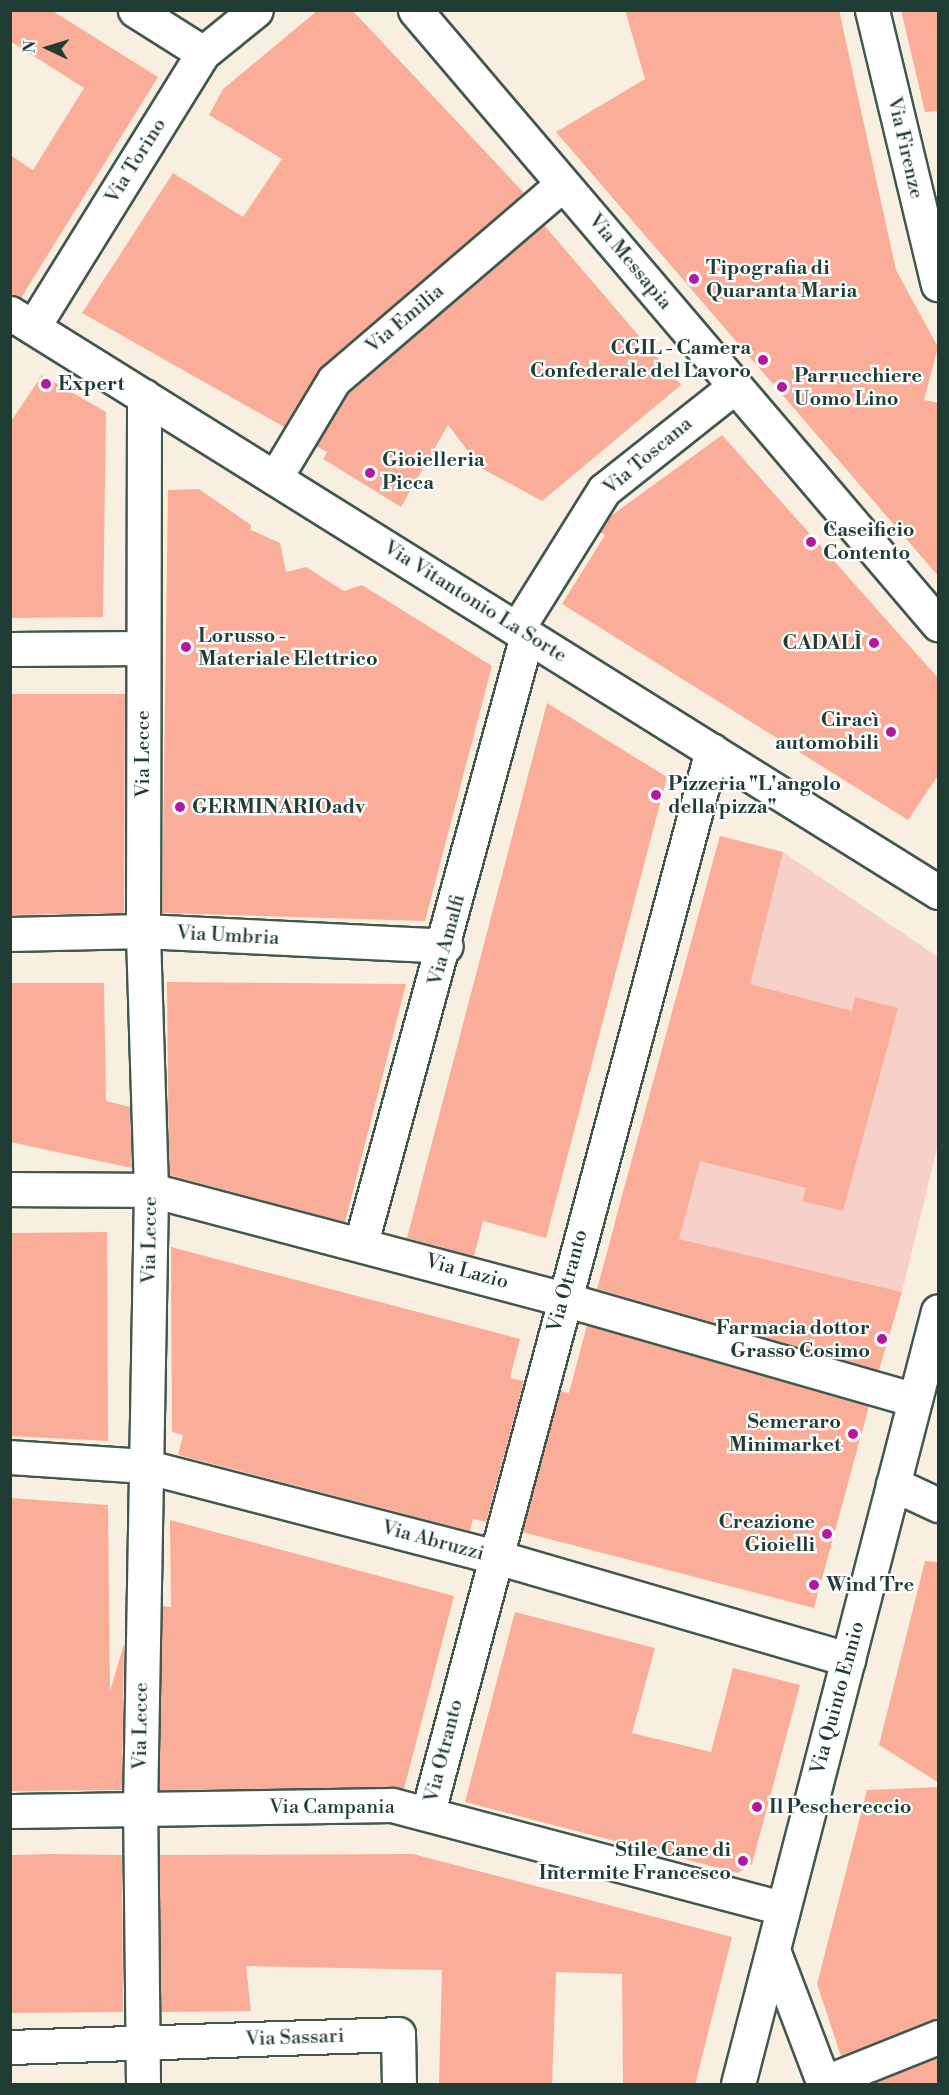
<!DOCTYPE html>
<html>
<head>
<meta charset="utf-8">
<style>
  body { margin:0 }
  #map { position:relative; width:949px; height:2095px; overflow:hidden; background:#f8efe0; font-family:"Libre Bodoni",serif }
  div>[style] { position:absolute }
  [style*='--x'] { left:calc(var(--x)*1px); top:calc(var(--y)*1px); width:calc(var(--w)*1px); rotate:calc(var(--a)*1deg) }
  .built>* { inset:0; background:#f7d0ca }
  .building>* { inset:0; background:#faae99 }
  .roads { filter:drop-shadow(2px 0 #40584e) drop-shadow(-2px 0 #40584e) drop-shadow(0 2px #40584e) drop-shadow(0 -2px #40584e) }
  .minor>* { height:33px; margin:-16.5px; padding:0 16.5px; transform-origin:16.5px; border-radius:16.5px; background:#fff }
  .dots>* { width:16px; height:16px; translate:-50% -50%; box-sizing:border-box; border:3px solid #fff; border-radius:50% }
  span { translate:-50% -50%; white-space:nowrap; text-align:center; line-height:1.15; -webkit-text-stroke:4.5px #fff; paint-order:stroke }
  .street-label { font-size:20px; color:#1f3d34 }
  .poi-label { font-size:20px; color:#1f3d34; font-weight:700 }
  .left { translate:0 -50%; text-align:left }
  .right { translate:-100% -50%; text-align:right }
  .frame { position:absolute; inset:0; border:12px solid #1f3d34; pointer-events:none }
  .north { position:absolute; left:18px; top:18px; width:60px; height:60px; -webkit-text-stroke:4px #fff; paint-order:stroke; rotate:274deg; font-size:16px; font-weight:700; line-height:24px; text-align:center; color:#1f3d34 }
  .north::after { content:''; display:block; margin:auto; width:21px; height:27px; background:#1f3d34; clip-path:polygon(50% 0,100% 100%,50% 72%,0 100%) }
</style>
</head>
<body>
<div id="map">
  <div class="built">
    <div style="clip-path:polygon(720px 836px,783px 852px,938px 957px,938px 1144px,902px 1292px,614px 1224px)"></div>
  </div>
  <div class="building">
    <div style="clip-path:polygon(10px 10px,51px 10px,158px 77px,21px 298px,10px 294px,10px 155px,33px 170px,84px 88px,10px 41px)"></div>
    <div style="clip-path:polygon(318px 10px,352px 10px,524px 193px,322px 366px,284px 427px,82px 313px,173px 173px,243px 217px,282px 159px,209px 115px,223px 89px)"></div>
    <div style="clip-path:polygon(625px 10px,839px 10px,896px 270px,938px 347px,924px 400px,939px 403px,939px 577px,556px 132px,645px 79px)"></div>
    <div style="clip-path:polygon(901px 10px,939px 10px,939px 111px,925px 112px)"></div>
    <div style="clip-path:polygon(544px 225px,681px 385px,542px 501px,481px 468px,448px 425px,401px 507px,323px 459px,327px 452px,316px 446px,348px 392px)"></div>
    <div style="clip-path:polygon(42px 375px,106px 412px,103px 617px,10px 618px,10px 423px)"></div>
    <div style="clip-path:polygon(722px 435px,939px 679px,939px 774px,908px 820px,562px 604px,605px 535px,600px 532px,608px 518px)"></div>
    <div style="clip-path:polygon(199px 489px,251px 525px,251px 530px,280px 543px,286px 572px,306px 567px,344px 591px,362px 585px,492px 666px,425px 921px,162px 913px,168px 490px)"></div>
    <div style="clip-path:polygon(10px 694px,125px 694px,124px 913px,10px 915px)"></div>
    <div style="clip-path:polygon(547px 703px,667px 777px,546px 1238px,483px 1221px,474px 1256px,407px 1238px)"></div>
    <div style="clip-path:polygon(720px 836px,783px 852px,750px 984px,852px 1011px,855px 997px,898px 1008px,843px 1211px,802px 1201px,806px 1188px,700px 1161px,679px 1239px,902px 1292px,879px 1370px,597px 1289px)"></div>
    <div style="clip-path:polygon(167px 982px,406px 984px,345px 1222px,169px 1175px)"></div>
    <div style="clip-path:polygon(10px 983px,104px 983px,106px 1101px,130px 1107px,132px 1168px,10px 1142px)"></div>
    <div style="clip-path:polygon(107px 1232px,108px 1441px,10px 1436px,10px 1233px)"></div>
    <div style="clip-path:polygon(171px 1247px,520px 1339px,510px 1378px,524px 1381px,486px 1522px,473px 1519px,470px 1531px,178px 1455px,183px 1435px,172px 1432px)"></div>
    <div style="clip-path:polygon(587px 1325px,869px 1406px,814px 1608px,522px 1532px,560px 1391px,569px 1393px)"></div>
    <div style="clip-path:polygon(10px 1498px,108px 1505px,110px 1691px,124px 1644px,122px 1790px,10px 1791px)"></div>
    <div style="clip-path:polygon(170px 1520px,454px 1596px,404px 1789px,159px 1790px,162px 1606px,171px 1607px)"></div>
    <div style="clip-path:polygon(925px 1561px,939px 1562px,939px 1783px,879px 1745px)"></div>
    <div style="clip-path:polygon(515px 1612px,655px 1648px,632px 1733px,711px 1752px,733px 1668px,800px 1685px,752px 1864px,738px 1873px,465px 1802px)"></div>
    <div style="clip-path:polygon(939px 1787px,939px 2019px,841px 2056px,817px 1984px,867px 1790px)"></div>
    <div style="clip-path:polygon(52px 1854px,122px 1855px,123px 2012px,10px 2013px,10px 1855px)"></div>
    <div style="clip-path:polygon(413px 1854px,732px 1937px,695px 2085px,623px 2085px,622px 1974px,556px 1972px,552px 2085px,439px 2085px,442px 1970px,246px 1966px,251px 2011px,161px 2012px,159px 1855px)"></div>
    <div style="clip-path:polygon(939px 2057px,939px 2085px,870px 2085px)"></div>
  </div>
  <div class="roads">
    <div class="minor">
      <div style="--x:135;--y:10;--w:80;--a:32.3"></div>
      <div style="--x:415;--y:10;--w:807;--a:49.58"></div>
      <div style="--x:872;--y:10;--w:282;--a:76.5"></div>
      <div style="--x:10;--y:313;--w:1094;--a:31.96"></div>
      <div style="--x:33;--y:327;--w:322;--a:-58.2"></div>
      <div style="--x:203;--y:53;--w:68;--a:-39.1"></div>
      <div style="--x:275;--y:478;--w:114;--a:-59"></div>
      <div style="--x:334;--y:380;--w:301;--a:-40.6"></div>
      <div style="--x:517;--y:629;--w:164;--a:-58"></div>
      <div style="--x:604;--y:490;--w:167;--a:-38.4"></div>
      <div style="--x:10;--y:649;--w:133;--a:-0.4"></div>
      <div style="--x:10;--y:934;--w:133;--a:-1.3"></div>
      <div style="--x:143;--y:931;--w:303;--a:2.8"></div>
      <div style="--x:10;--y:1189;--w:141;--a:0.4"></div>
      <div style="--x:151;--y:1190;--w:426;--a:14.8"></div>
      <div style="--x:563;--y:1299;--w:366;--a:16"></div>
      <div style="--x:361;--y:1243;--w:630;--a:-74.73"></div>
      <div style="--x:10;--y:1457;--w:134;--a:3.8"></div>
      <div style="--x:144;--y:1466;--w:360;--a:14.5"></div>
      <div style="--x:493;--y:1556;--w:370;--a:16.2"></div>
      <div style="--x:893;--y:1484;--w:50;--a:25"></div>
      <div style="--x:10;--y:1811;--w:382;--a:-0.9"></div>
      <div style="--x:392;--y:1805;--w:404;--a:14.8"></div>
      <div style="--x:428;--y:1812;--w:1099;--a:-75.03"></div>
      <div style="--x:773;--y:1950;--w:143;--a:69.2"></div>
      <div style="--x:10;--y:2047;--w:388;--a:-1.9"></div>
      <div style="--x:398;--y:2034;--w:50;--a:88.9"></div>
      <div style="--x:823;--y:2083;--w:124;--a:-21.8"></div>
      <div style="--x:143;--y:2084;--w:274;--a:-90.6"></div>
      <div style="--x:140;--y:1810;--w:620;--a:-88.98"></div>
      <div style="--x:151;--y:1190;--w:259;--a:-91.8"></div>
      <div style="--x:143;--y:931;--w:535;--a:-89.89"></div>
      <div style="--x:738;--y:2084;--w:798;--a:-75.49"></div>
    </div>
  </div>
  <div class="dots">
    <div style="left:694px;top:279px;background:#b5179e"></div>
    <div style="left:763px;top:360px;background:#b5179e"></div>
    <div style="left:46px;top:384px;background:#b5179e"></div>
    <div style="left:782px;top:387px;background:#b5179e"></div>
    <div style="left:370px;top:473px;background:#b5179e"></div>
    <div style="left:811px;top:542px;background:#b5179e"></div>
    <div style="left:874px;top:643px;background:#b5179e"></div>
    <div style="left:186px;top:647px;background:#b5179e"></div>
    <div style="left:891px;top:732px;background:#b5179e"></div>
    <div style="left:656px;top:795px;background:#b5179e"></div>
    <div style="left:180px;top:807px;background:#b5179e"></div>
    <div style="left:882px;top:1339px;background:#b5179e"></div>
    <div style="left:853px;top:1434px;background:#b5179e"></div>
    <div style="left:827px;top:1534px;background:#b5179e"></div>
    <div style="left:814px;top:1585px;background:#b5179e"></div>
    <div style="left:757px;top:1807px;background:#b5179e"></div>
    <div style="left:743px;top:1861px;background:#b5179e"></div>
  </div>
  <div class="street-label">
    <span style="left:905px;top:148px;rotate:77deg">Via Firenze</span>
    <span style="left:136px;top:161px;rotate:-58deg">Via Torino</span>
    <span style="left:630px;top:262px;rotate:50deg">Via Messapia</span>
    <span style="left:405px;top:319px;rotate:-40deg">Via Emilia</span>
    <span style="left:648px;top:456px;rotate:-40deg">Via Toscana</span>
    <span style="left:475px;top:602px;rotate:32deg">Via Vitantonio La Sorte</span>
    <span style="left:143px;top:754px;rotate:-90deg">Via Lecce</span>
    <span style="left:228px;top:936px;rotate:3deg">Via Umbria</span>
    <span style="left:447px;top:940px;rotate:-75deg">Via Amalfi</span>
    <span style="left:150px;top:1240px;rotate:-89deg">Via Lecce</span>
    <span style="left:467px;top:1272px;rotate:15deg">Via Lazio</span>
    <span style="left:568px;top:1281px;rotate:-75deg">Via Otranto</span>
    <span style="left:433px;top:1541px;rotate:15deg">Via Abruzzi</span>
    <span style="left:838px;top:1698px;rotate:-75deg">Via Quinto Ennio</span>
    <span style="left:141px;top:1726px;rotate:-89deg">Via Lecce</span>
    <span style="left:444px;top:1751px;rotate:-76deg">Via Otranto</span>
    <span style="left:332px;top:1807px">Via Campania</span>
    <span style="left:295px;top:2038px;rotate:-2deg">Via Sassari</span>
  </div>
  <div class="poi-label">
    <span class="left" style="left:706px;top:280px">Tipografia di<br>Quaranta Maria</span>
    <span class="right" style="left:751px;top:360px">CGIL - Camera<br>Confederale del Lavoro</span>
    <span class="left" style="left:794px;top:388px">Parrucchiere<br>Uomo Lino</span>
    <span class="left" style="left:58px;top:384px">Expert</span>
    <span class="left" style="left:382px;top:472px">Gioielleria<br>Picca</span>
    <span class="left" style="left:823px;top:542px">Caseificio<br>Contento</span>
    <span class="left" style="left:198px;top:648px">Lorusso -<br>Materiale Elettrico</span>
    <span class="right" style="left:862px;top:643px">CADALÌ</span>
    <span class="right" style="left:879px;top:732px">Ciracì<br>automobili</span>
    <span class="left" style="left:668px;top:796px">Pizzeria "L'angolo<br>della pizza"</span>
    <span class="left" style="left:192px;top:807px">GERMINARIOadv</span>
    <span class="right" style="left:870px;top:1340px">Farmacia dottor<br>Grasso Cosimo</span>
    <span class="right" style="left:841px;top:1434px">Semeraro<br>Minimarket</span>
    <span class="right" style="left:815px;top:1534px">Creazione<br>Gioielli</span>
    <span class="left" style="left:826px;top:1585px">Wind Tre</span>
    <span class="left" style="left:769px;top:1807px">Il Peschereccio</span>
    <span class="right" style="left:731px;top:1862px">Stile Cane di<br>Intermite Francesco</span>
  </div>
  <div class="frame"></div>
  <div class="north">N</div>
</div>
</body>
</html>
